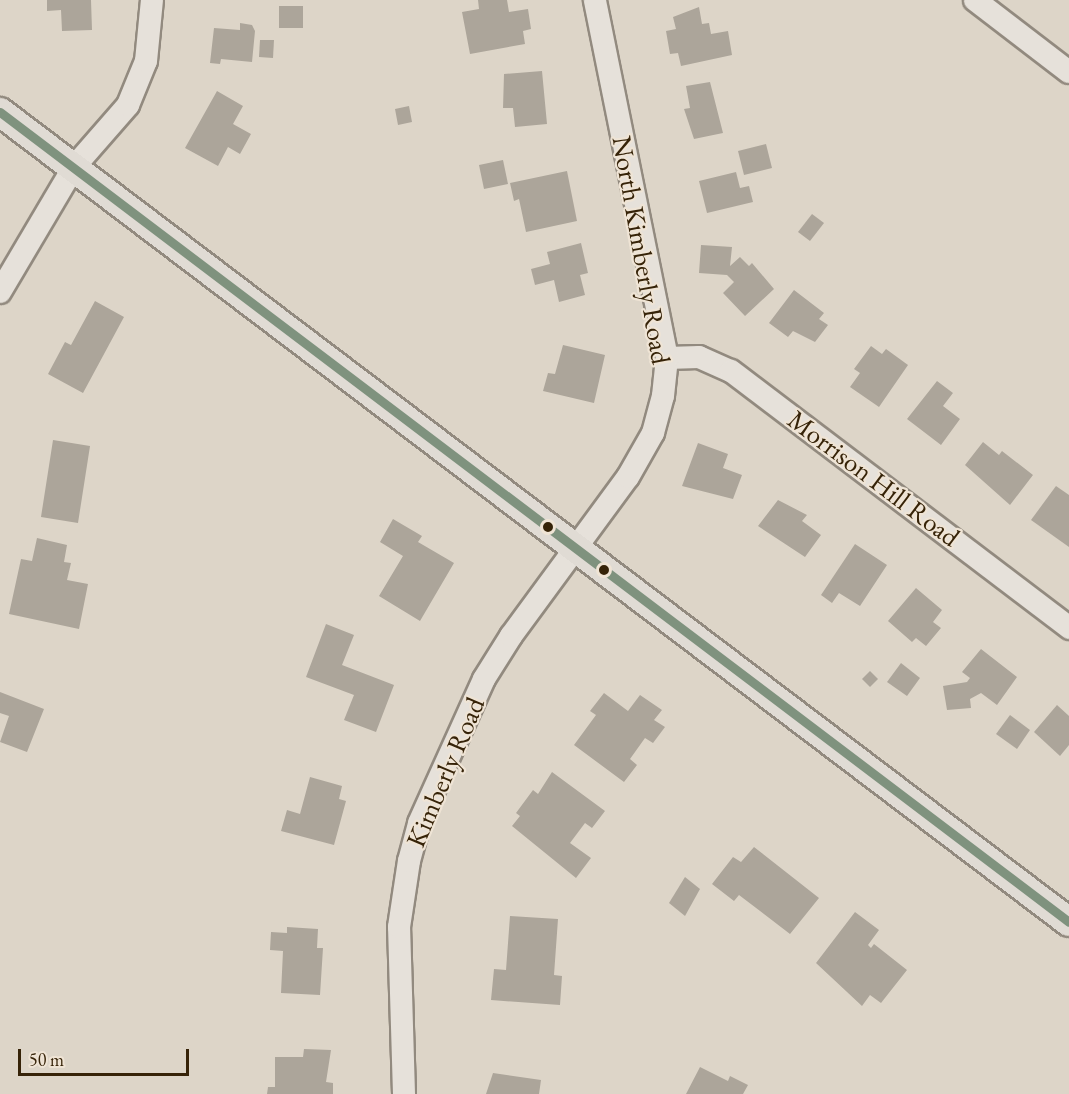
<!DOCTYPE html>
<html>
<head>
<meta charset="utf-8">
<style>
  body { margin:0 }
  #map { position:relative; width:1069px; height:1094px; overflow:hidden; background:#ddd5c8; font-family:"EB Garamond",serif }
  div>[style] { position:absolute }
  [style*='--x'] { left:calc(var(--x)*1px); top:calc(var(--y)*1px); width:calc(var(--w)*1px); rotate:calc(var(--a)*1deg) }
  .building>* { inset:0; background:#aca59a }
  .roads { filter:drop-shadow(2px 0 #928a7f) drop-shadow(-2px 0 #928a7f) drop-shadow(0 2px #928a7f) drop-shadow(0 -2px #928a7f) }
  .minor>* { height:22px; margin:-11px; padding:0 11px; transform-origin:11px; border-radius:11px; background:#e6e1da }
  .major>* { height:28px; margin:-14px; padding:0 14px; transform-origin:14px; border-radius:14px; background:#e0dbd4 }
  .bus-1>* { height:9px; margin:-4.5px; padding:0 4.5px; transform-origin:4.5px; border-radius:4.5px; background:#7f927e }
  .dots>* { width:16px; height:16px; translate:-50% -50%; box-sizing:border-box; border:3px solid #efe4d5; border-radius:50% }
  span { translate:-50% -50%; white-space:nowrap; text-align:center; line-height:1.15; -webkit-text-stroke:4.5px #efe4d5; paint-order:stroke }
  .street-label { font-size:27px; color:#362308 }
  .scale { position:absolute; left:18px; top:1049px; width:171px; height:27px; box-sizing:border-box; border:3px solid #362308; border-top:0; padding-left:8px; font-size:18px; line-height:21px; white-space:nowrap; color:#362308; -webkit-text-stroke:4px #efe4d5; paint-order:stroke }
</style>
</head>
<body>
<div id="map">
  <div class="building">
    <div style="clip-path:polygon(47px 0,91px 0,92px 30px,62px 31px,61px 10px,47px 11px)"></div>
    <div style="clip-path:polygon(478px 0,507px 0,509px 12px,528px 9px,531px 29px,523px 31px,525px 44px,470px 54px,462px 12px,479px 9px)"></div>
    <div style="clip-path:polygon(279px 6px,303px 6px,303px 28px,279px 28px)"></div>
    <div style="clip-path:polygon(699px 7px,702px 24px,709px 23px,711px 34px,728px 31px,732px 55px,681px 66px,678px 53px,670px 54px,666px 31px,676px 29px,673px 17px)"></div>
    <div style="clip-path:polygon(240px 23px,252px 25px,255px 31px,252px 62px,221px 59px,220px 64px,210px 63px,214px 28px,240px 30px)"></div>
    <div style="clip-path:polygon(260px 40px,274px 40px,273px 58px,259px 57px)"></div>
    <div style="clip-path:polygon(542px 71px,547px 124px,515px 127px,513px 108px,503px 108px,504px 74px)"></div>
    <div style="clip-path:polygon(710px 82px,723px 133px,694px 139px,684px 109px,690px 108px,686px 86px)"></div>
    <div style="clip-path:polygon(217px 91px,243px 106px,233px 124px,251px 134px,240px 154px,228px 147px,218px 166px,185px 148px)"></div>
    <div style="clip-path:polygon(409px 106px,412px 122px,398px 125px,395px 109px)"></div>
    <div style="clip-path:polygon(766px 144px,772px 168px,744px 175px,738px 151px)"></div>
    <div style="clip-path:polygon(503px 160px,508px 184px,484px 189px,479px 165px)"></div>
    <div style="clip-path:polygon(567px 171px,577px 221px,526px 232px,519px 199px,514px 201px,510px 183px)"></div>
    <div style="clip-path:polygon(736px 172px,740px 188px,749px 186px,753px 202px,707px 213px,699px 181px)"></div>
    <div style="clip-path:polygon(812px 214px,824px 223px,810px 241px,798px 232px)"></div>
    <div style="clip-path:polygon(581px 243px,588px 273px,580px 275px,585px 295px,559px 302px,554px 280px,535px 285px,531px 269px,550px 264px,547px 252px)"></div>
    <div style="clip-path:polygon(701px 245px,732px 247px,730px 266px,740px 257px,749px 266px,752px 263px,774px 289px,745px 316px,723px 293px,734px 282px,727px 275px,699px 273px)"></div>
    <div style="clip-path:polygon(794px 290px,824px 313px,819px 319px,828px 325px,815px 342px,793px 331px,788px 337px,769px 323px)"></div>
    <div style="clip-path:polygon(95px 301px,124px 317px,83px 393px,48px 374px,65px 342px,71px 345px)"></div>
    <div style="clip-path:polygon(563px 345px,605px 355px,594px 403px,543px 391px,548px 373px,555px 374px)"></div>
    <div style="clip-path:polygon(871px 346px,882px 354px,886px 349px,908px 365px,879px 407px,850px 387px,860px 373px,854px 369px)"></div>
    <div style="clip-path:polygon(937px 381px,953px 393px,943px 406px,960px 419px,941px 445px,907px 419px)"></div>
    <div style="clip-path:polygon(53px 440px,90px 446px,78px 523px,41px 517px)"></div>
    <div style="clip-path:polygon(983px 442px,999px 455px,1002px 451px,1033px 475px,1010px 505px,965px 465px)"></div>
    <div style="clip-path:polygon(698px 443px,728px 454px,723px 468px,742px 475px,733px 499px,682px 486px)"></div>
    <div style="clip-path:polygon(1056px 486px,1069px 495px,1069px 547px,1031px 520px)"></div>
    <div style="clip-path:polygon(778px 500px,807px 515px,802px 521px,821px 535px,805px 557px,758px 526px)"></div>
    <div style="clip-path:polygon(393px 519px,422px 536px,418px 542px,454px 563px,420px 621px,379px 596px,403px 556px,380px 542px)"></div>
    <div style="clip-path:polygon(37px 538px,67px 545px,64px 562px,71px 563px,67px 580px,88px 584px,79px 629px,9px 614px,21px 559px,32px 561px)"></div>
    <div style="clip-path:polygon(855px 544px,887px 565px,860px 606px,839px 593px,832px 603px,821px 595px)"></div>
    <div style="clip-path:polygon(916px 588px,942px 610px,933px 622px,941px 628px,926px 646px,916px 638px,912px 642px,888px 621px)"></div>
    <div style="clip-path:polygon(326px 624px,354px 635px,342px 665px,394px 685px,376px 732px,344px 720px,354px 695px,306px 677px)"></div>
    <div style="clip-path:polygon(981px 649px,1017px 677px,997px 705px,981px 693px,970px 699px,971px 708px,947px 710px,943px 686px,967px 682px,970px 678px,962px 672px)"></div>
    <div style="clip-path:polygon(901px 663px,920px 678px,907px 696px,887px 682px)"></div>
    <div style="clip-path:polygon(870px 671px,878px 679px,870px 687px,862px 679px)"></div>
    <div style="clip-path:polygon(0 692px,44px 709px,27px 752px,0 742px,9px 716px,0 713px)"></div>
    <div style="clip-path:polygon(604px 693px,628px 711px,640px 695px,662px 710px,654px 720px,665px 727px,653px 743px,645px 738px,630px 759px,637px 765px,624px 782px,574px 745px,596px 715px,590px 711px)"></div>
    <div style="clip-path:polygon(1057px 705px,1069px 716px,1069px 745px,1060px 756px,1034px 732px)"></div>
    <div style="clip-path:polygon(1010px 715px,1030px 730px,1017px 749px,996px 734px)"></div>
    <div style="clip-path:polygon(552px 772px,605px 811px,592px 828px,585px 823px,570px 843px,591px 858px,576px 878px,512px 826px,520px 816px,516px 813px,533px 790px,538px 794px)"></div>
    <div style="clip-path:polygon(310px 777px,342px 786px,339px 799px,346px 801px,334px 845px,281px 831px,287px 810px,300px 814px)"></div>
    <div style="clip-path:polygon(754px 847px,819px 898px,790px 934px,739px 895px,734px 901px,712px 884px,733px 857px,741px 862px)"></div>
    <div style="clip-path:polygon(685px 877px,700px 889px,685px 916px,669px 903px)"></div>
    <div style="clip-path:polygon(855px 912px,879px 930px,868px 945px,871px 948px,874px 944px,907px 970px,881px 1003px,870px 995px,862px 1006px,816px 963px)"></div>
    <div style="clip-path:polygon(510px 916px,558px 919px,554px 975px,562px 976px,560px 1005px,491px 1000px,494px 969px,506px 970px)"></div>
    <div style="clip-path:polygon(287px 927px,318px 929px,317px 948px,323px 948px,320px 995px,281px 993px,283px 951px,270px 950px,271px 932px,287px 933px)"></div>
    <div style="clip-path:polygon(304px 1049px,331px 1050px,326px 1082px,333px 1083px,333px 1094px,267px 1094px,268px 1087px,275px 1087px,275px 1057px,303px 1057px)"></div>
    <div style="clip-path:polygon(700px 1067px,728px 1081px,730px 1076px,748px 1085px,743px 1094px,686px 1094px)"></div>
    <div style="clip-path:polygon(493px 1073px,541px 1080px,539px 1094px,486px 1094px)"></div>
  </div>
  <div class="roads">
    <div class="minor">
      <div style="--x:975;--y:0;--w:118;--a:37.5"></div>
      <div style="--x:0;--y:292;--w:145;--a:-59.4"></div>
      <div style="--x:74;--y:167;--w:82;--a:-48.9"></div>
      <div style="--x:128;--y:105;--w:48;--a:-67.8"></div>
      <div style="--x:146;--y:61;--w:61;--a:-84.4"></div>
      <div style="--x:667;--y:358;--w:32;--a:-2"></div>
      <div style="--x:699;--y:357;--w:35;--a:24"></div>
      <div style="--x:731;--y:371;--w:425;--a:37.2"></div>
      <div style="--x:404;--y:1094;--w:167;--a:-91.7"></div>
      <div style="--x:399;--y:927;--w:67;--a:-81.4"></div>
      <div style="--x:409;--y:861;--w:39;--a:-75"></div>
      <div style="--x:419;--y:823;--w:158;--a:-65.7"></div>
      <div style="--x:484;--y:679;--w:51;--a:-57.9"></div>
      <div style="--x:511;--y:636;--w:197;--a:-53.7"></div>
      <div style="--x:628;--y:477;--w:51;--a:-60.4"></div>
      <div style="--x:653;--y:433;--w:38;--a:-75"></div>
      <div style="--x:663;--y:396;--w:38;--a:-84"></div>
      <div style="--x:667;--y:358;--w:365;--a:-101.4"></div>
    </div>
    <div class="major">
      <div style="--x:0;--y:112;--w:1341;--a:37.15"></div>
    </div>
  </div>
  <div class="bus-1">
    <div style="--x:0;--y:112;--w:1341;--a:37.15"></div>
  </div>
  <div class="dots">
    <div style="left:548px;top:527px;background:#362308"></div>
    <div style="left:604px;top:570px;background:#362308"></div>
  </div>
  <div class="street-label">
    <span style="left:642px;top:250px;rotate:80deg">North Kimberly Road</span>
    <span style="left:874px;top:478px;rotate:37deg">Morrison Hill Road</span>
    <span style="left:445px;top:772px;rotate:-67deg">Kimberly Road</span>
  </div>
  <div class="scale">50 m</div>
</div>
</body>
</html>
